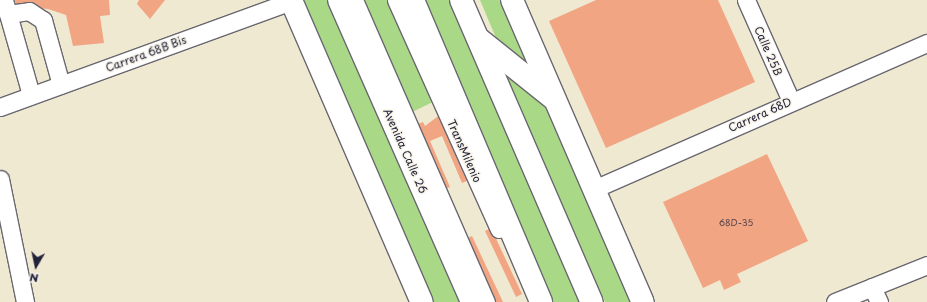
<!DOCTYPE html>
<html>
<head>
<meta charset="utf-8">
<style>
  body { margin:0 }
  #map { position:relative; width:927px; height:302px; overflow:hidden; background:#f0e9d2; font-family:"Playpen Sans",sans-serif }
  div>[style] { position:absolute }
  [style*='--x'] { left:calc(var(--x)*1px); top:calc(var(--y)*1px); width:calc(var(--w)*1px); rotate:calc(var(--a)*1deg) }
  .green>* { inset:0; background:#a9d886 }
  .building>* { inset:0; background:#f1a583 }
  .roads { filter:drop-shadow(1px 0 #6a6870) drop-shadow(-1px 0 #6a6870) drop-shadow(0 1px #6a6870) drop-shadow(0 -1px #6a6870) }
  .minor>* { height:17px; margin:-8.5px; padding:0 8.5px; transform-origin:8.5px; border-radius:8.5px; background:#fff }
  .major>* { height:22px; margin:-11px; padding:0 11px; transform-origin:11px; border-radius:11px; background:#fff }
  span { translate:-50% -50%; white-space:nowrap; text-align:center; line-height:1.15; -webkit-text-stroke:3px #f7f3e8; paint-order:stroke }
  .number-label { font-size:9px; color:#56434d }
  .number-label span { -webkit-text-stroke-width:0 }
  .street-label { font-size:11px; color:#22223b }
  .north { position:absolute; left:16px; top:246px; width:40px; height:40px; -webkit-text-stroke:3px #f7f3e8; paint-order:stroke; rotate:189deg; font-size:11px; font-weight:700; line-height:16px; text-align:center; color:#22223b }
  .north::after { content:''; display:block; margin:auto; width:14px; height:18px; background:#22223b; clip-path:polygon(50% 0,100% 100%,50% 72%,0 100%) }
</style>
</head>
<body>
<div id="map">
  <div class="green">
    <div style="clip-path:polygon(299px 0,330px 0,462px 302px,432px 302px)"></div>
    <div style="clip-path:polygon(358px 0,390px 0,435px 101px,410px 113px)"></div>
    <div style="clip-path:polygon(419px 0,451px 0,584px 302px,549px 302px)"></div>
    <div style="clip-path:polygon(480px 0,508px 0,540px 75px,496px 38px)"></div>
    <div style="clip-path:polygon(501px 69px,552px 111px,634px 302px,605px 302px)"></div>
  </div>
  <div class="building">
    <div style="clip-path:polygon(15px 0,109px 0,110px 15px,100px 16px,104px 43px,73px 46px,66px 15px,48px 9px,16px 6px)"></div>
    <div style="clip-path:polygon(139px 0,165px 0,150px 19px,137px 4px)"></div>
    <div style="clip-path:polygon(596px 0,718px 0,755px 82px,606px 148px,549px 21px)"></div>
    <div style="clip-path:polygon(441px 114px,469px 180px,462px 183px,442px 136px,430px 141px,450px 187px,443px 190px,415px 125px,423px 122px,425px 126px)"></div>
    <div style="clip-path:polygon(767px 154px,808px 241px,737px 274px,741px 282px,724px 290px,720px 280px,703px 288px,663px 202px)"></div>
    <div style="clip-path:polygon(491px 228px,522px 294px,516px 297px,485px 231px)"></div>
    <div style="clip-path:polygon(472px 236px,503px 302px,495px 302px,466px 239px)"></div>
  </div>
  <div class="roads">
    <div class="minor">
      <div style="--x:4;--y:0;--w:99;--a:74.1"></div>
      <div style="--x:354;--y:0;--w:330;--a:66.4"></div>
      <div style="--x:396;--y:0;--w:251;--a:65.8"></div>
      <div style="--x:746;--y:0;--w:111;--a:66"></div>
      <div style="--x:8;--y:14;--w:21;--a:-8"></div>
      <div style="--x:29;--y:11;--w:17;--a:33"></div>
      <div style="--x:43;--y:20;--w:67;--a:74.5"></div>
      <div style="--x:0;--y:107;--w:310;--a:-20"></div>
      <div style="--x:0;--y:179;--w:126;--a:78.5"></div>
      <div style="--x:594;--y:189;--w:364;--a:-23.7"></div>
      <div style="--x:872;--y:287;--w:17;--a:65"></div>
      <div style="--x:835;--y:302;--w:99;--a:-21.9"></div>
    </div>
    <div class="major">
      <div style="--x:291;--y:0;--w:329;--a:66.6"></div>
      <div style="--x:339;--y:0;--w:330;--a:66.2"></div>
      <div style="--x:413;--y:0;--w:328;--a:67"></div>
      <div style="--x:461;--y:0;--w:329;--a:66.6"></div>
      <div style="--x:512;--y:0;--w:329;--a:66.6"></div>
      <div style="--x:479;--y:39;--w:96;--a:38.7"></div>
    </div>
  </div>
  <div class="number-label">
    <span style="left:736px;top:222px">68D-35</span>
  </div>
  <div class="street-label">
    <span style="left:768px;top:51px;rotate:66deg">Calle 25B</span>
    <span style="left:146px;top:54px;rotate:-20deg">Carrera 68B Bis</span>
    <span style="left:760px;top:115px;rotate:-24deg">Carrera 68D</span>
    <span style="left:405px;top:151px;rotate:66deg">Avenida Calle 26</span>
    <span style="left:464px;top:151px;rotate:66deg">TransMilenio</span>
  </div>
  <div class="north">N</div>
</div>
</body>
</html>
